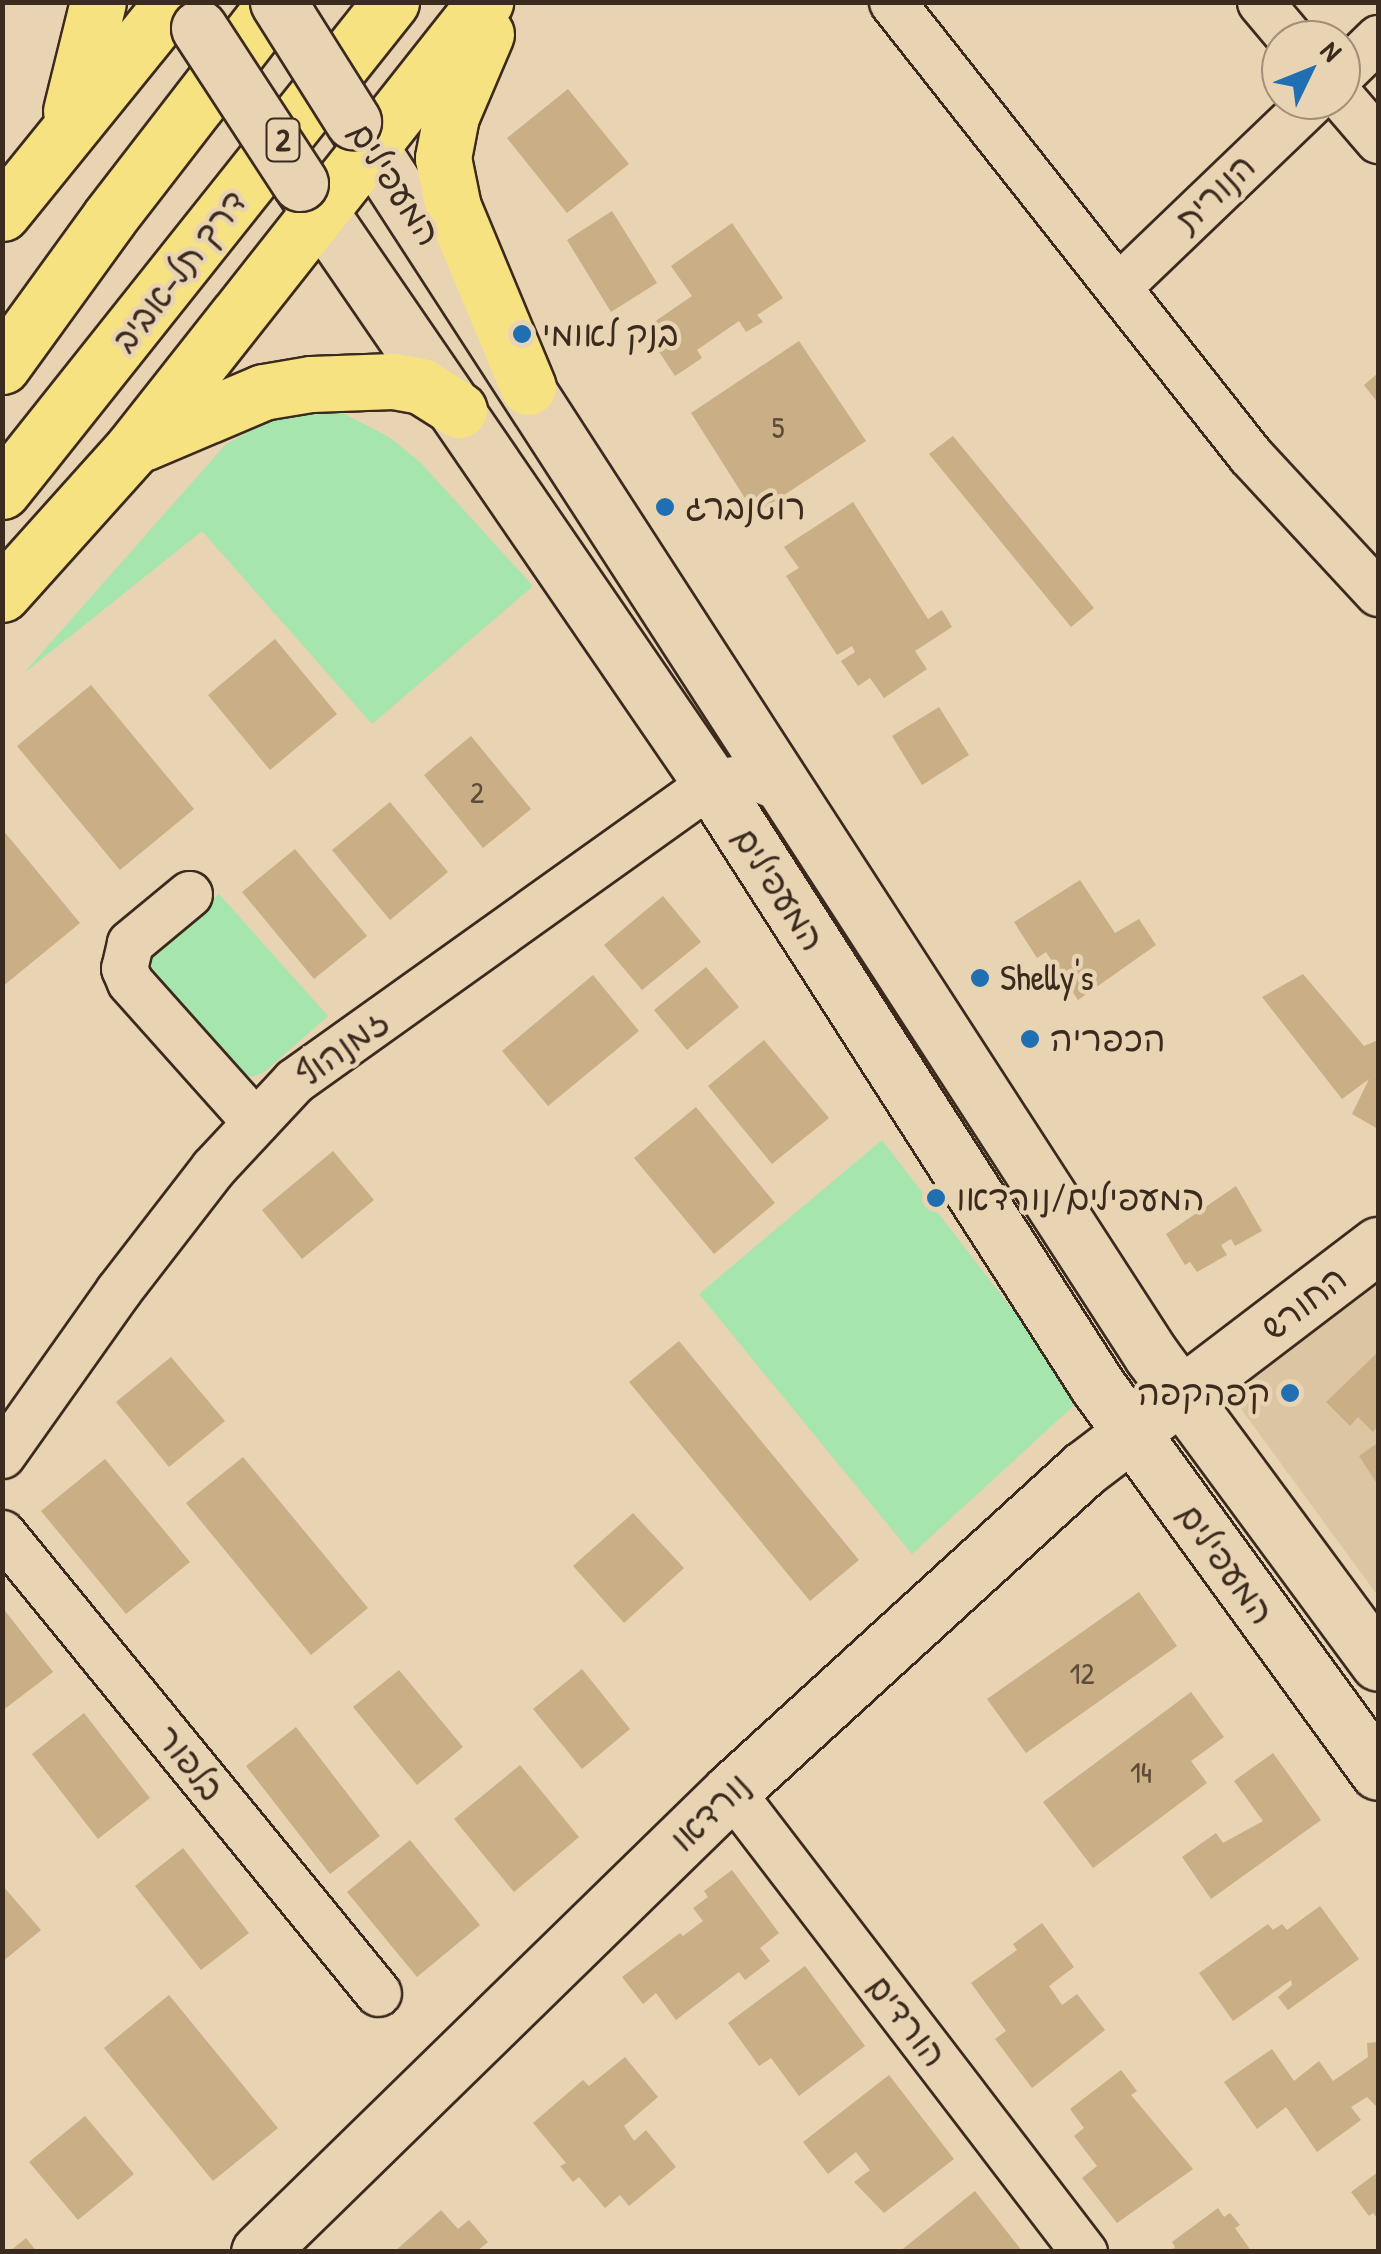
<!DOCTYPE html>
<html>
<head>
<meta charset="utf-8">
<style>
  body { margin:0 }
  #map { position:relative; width:1381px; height:2254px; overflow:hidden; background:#e8d3b2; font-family:"Patrick Hand","Playpen Sans Hebrew",sans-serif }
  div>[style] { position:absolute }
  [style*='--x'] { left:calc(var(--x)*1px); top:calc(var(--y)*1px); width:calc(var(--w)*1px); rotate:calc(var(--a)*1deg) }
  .built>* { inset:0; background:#dcc5a2 }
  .green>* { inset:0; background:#a6e5ad }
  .building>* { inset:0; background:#c9ae86 }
  .roads { filter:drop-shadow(2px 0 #3b2a1e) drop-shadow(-2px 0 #3b2a1e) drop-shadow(0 2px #3b2a1e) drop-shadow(0 -2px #3b2a1e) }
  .street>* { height:45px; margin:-22.5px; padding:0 22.5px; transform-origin:22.5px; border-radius:22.5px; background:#e8d3b2 }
  .secondary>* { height:55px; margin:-27.5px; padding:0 27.5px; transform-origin:27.5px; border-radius:27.5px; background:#e8d3b2 }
  .highway>* { height:55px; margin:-27.5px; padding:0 27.5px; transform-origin:27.5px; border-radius:27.5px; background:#f7e281 }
  .bridges { filter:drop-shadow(2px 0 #3b2a1e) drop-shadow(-2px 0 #3b2a1e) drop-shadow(0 2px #3b2a1e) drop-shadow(0 -2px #3b2a1e) }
  .secondary-bridge>* { height:55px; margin:-27.5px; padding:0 27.5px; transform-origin:27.5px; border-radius:27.5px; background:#e8d3b2 }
  .dots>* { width:28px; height:28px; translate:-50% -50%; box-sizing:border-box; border:5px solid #e8d3b2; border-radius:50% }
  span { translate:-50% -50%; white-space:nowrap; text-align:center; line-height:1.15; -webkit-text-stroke:9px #e8d3b2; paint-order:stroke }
  .number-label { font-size:30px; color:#5e4b38 }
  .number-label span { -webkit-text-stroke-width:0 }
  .shield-label span { padding:2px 8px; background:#e8d3b2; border:2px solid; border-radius:8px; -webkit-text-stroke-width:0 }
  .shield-label { font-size:32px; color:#3b2a1e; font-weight:700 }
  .street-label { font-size:35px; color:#3b2a1e }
  .poi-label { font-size:35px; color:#3b2a1e }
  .left { translate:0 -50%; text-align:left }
  .right { translate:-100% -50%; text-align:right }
  .frame { position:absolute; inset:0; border:5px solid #3b2a1e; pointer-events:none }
  .north { position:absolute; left:1261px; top:20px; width:100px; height:100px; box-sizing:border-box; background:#e8d3b2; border:2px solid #a38f77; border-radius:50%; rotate:47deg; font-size:28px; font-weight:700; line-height:40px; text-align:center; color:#3b2a1e }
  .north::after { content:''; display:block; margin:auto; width:35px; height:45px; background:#1f6fb2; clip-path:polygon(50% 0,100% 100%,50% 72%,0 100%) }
</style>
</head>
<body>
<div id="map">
  <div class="built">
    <div style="clip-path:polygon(1378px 1269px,1378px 1596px,1228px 1391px)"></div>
  </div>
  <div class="green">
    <div style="clip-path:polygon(329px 406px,389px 437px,420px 462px,533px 586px,372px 724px,202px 531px,23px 674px,226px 444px,277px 417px)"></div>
    <div style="clip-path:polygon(219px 894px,328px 1016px,263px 1073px,251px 1077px,238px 1072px,152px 974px,149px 963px,153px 951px)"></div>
    <div style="clip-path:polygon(882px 1140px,1081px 1399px,912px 1554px,699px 1294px)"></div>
  </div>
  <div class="building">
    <div style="clip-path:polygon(568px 89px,629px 164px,567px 213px,507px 138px)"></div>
    <div style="clip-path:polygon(612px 211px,657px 283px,611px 312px,567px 240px)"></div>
    <div style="clip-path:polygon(732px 223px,783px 298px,757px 315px,763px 322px,746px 332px,739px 321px,697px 350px,702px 358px,675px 376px,644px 329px,692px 296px,671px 266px)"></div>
    <div style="clip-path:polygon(799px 341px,866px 441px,755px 514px,691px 413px)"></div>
    <div style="clip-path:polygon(1378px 373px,1378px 403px,1364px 385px)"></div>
    <div style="clip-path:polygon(953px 436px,1094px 608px,1071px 627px,929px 454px)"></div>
    <div style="clip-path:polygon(853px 502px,928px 619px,942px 610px,952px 627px,915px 651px,927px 669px,884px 698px,870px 678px,858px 686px,841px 661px,855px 652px,852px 646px,837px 655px,786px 576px,799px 568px,784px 547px)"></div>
    <div style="clip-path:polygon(275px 639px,337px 714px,270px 770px,208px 695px)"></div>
    <div style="clip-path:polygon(91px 685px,194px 809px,120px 870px,17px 746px)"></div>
    <div style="clip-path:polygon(939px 707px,969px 755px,922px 785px,892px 736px)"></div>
    <div style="clip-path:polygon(471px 736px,531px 809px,483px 848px,424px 775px)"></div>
    <div style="clip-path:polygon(390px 802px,448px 872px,390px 920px,332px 850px)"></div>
    <div style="clip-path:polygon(2px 829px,80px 923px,2px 987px)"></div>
    <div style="clip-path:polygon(295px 849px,367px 936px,314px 979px,242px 892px)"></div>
    <div style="clip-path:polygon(1080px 880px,1115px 933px,1139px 919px,1156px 945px,1078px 1000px,1046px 952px,1037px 958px,1014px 922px)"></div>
    <div style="clip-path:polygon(663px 896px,701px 942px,642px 990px,604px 945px)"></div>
    <div style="clip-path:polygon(706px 967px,739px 1007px,687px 1050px,654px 1010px)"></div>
    <div style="clip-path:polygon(1303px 974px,1364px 1046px,1378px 1040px,1378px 1129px,1352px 1114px,1369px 1079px,1342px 1099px,1262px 997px)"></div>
    <div style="clip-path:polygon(593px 975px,639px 1031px,548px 1106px,502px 1051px)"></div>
    <div style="clip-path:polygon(764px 1040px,829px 1118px,772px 1164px,708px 1086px)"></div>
    <div style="clip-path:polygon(696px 1107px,775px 1203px,714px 1254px,634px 1158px)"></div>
    <div style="clip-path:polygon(333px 1151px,374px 1200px,302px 1259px,262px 1210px)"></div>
    <div style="clip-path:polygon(1236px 1186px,1262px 1231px,1235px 1246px,1231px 1239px,1221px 1245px,1227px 1255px,1197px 1272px,1190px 1262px,1185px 1265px,1166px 1234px)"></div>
    <div style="clip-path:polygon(679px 1341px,859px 1560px,810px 1601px,629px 1382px)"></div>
    <div style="clip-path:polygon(1378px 1352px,1378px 1426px,1373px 1432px,1358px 1417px,1350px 1426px,1326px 1402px)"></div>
    <div style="clip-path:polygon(171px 1357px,225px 1421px,169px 1467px,116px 1402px)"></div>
    <div style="clip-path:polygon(1376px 1444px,1378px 1447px,1378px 1485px,1359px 1456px)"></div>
    <div style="clip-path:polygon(243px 1457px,368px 1608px,311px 1655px,186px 1503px)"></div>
    <div style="clip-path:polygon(105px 1459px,190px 1562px,126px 1614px,41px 1511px)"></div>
    <div style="clip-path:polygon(633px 1513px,684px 1568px,624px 1623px,573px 1566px)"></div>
    <div style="clip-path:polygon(1139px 1592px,1177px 1646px,1026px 1753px,987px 1699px)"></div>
    <div style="clip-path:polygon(2px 1607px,53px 1672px,2px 1711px)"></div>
    <div style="clip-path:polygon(582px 1669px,630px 1729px,582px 1769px,533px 1709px)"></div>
    <div style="clip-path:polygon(399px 1670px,463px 1747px,417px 1785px,353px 1707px)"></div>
    <div style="clip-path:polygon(1191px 1692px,1224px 1737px,1191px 1761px,1207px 1783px,1093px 1868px,1043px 1802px)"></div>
    <div style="clip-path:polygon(84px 1713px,150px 1798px,98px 1839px,32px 1754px)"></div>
    <div style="clip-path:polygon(296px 1727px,380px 1836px,330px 1874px,246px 1766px)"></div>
    <div style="clip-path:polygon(1273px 1753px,1321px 1820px,1211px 1899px,1182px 1857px,1216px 1833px,1223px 1843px,1263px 1821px,1234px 1781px)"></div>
    <div style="clip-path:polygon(520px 1765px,579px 1837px,514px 1892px,454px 1819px)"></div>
    <div style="clip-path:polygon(410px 1840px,480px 1925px,417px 1977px,347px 1892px)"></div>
    <div style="clip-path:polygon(183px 1848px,249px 1933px,201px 1970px,135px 1886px)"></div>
    <div style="clip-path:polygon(732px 1870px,779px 1933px,760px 1948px,770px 1961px,745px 1980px,739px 1972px,676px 2020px,656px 1993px,643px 2004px,622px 1977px,680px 1933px,683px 1936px,703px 1921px,693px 1908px,708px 1897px,704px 1891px)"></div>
    <div style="clip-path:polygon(2px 1885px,41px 1930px,2px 1962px)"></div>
    <div style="clip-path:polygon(1320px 1906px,1359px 1959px,1288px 2010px,1278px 1997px,1292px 1985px,1291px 1980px,1233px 2021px,1199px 1973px,1268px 1924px,1273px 1930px,1282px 1924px,1287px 1930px)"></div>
    <div style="clip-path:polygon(1042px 1923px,1074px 1967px,1049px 1986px,1062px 2005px,1077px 1994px,1105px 2030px,1032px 2088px,995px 2039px,1006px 2031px,971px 1983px,1017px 1950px,1013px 1944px)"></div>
    <div style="clip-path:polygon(805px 1966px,865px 2046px,799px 2096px,771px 2058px,759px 2066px,728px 2023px)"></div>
    <div style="clip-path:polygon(169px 1995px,278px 2128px,213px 2181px,104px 2048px)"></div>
    <div style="clip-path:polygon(1378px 2042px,1378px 2108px,1367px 2097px,1351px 2107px,1361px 2120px,1317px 2152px,1286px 2107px,1257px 2129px,1224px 2082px,1272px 2049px,1294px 2081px,1319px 2061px,1333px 2081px,1368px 2057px,1367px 2043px)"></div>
    <div style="clip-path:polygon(625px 2057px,658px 2097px,624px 2126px,634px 2141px,646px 2130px,676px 2167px,629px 2206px,620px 2195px,605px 2208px,579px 2177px,573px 2182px,560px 2166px,566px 2163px,533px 2123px,583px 2080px,589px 2086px)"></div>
    <div style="clip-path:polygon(1121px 2070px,1137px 2091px,1131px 2095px,1193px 2169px,1117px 2223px,1082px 2178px,1097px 2166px,1074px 2136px,1084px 2128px,1070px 2109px)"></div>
    <div style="clip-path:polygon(889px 2075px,954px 2159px,884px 2213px,854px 2182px,870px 2170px,856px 2152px,828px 2174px,803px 2142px)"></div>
    <div style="clip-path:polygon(85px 2116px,134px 2174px,78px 2220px,29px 2162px)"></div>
    <div style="clip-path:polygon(1378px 2172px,1378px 2219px,1373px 2213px,1369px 2216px,1351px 2192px)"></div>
    <div style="clip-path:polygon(975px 2191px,1023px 2252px,899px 2252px)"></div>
    <div style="clip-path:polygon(1218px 2208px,1224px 2217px,1230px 2213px,1240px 2225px,1235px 2228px,1252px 2252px,1170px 2252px,1175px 2247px,1172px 2242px)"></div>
    <div style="clip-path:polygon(441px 2210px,458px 2229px,469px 2220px,488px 2242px,476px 2252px,394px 2252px)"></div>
    <div style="clip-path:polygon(26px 2238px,37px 2252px,9px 2252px)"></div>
  </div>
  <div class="roads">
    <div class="street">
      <div style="--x:892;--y:2;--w:577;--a:51.68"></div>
      <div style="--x:1250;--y:455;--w:188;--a:47.2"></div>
      <div style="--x:1260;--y:2;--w:50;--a:49.9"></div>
      <div style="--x:1341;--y:74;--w:52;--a:-44.2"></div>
      <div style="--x:1341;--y:97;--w:57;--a:49.3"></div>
      <div style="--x:1118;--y:287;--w:270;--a:-43.8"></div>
      <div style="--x:189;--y:894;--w:77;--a:140.3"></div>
      <div style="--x:130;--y:943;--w:26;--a:103"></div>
      <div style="--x:124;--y:968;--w:15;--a:67"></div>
      <div style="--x:130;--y:982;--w:188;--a:48.2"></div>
      <div style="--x:2;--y:1455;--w:201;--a:-54.7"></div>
      <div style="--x:118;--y:1291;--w:155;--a:-52.3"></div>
      <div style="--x:213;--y:1168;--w:119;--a:-47"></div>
      <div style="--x:294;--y:1081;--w:513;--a:-35.55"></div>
      <div style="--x:711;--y:783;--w:41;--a:-9.9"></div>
      <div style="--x:751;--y:776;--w:37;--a:22"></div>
      <div style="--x:2;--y:1533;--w:594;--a:50.74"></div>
      <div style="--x:731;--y:1791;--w:581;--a:52.56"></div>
    </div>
    <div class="secondary">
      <div style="--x:353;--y:121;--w:1471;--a:57.1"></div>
      <div style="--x:1152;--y:1356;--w:381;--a:53.6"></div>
      <div style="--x:300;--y:183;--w:727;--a:55.59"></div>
      <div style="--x:711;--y:783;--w:715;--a:57.33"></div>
      <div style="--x:1097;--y:1385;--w:478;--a:54"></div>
      <div style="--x:259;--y:2252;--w:660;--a:-44.32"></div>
      <div style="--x:731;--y:1791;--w:479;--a:-42.4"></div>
      <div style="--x:1085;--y:1468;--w:368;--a:-37.3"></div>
    </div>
    <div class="highway">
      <div style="--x:486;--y:34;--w:89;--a:113.1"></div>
      <div style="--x:451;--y:116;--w:43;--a:100.8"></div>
      <div style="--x:443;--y:158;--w:50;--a:78.5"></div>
      <div style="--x:453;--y:207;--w:195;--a:67.4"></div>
      <div style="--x:71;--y:111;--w:112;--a:-76.1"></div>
      <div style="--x:2;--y:213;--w:272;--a:-51"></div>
      <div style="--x:2;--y:366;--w:183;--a:-54.1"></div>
      <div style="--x:109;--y:218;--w:273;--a:-52.3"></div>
      <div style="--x:143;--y:443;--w:130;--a:-23"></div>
      <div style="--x:263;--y:392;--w:49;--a:-9.5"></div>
      <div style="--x:311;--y:384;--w:82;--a:-2.1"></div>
      <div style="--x:393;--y:381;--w:28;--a:10"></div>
      <div style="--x:421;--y:386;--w:45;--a:32.3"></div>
      <div style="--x:2;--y:491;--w:625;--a:-51.5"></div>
      <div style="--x:2;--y:594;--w:195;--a:-48.1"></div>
      <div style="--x:132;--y:449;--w:570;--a:-51.7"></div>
    </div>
  </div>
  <div class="bridges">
    <div class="secondary-bridge">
      <div style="--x:278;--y:2;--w:141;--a:57.8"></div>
      <div style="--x:199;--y:28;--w:185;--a:56.9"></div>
    </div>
  </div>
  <div class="dots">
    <div style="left:522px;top:334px;background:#1f6fb2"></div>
    <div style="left:665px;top:507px;background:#1f6fb2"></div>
    <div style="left:980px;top:978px;background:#1f6fb2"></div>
    <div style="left:1030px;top:1039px;background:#1f6fb2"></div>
    <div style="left:936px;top:1198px;background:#1f6fb2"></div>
    <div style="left:1290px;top:1393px;background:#1f6fb2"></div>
  </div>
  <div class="number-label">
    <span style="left:778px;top:427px">5</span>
    <span style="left:477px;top:792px">2</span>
    <span style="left:1082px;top:1673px">12</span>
    <span style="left:1141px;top:1772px">14</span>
  </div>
  <div class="shield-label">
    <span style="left:283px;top:140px">2</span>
  </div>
  <div class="street-label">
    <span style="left:395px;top:184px;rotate:57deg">המעפילים</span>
    <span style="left:1215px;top:193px;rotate:-44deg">הנורית</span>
    <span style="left:179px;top:271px;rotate:-52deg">דרך תל-אביב</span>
    <span style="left:779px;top:889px;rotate:57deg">המעפילים</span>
    <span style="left:342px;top:1048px;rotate:-36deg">זמנהוף</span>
    <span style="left:1304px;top:1303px;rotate:-38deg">החורש</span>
    <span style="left:1226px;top:1564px;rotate:54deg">המעפילים</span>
    <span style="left:190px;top:1763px;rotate:51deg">בלפור</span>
    <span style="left:710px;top:1812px;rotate:-44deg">נורדאו</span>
    <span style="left:907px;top:2021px;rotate:52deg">הורדים</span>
  </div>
  <div class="poi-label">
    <span class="left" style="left:542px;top:334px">בנק לאומי</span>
    <span class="left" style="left:685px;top:507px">רוטנברג</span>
    <span class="left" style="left:1000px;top:978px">Shelly's</span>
    <span class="left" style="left:1050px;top:1039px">הכפריה</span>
    <span class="left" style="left:956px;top:1198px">המעפילים/נורדאו</span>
    <span class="right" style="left:1270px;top:1393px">קפהקפה</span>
  </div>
  <div class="frame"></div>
  <div class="north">N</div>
</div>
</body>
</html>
